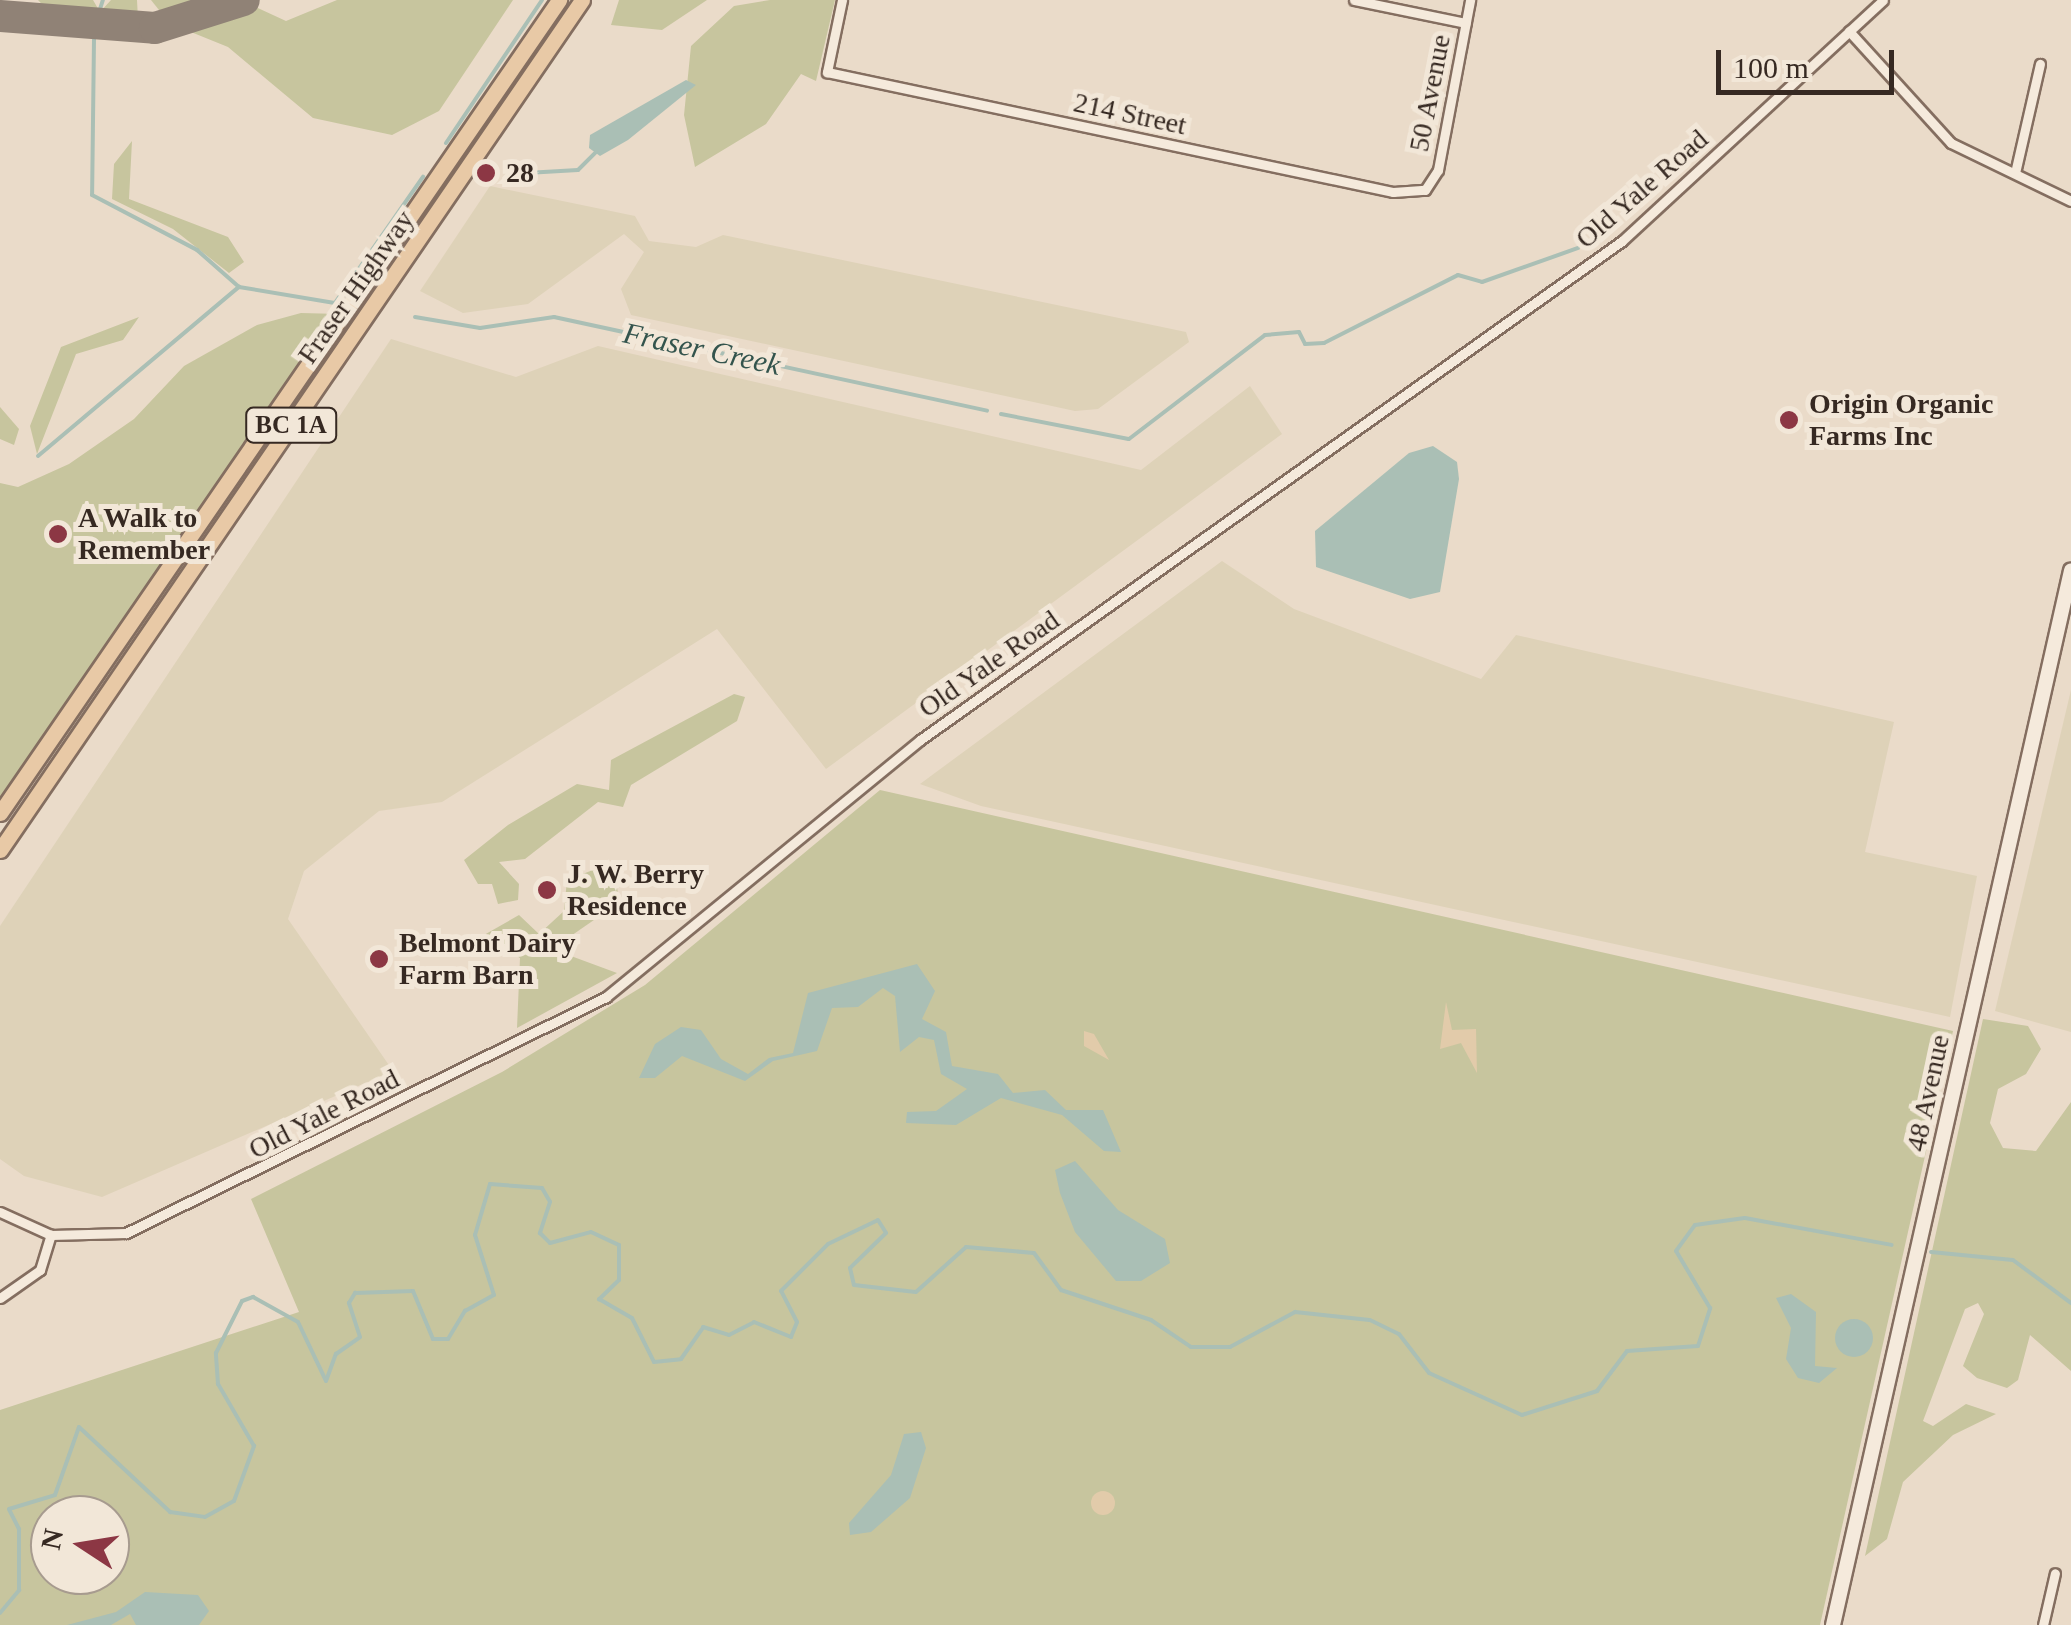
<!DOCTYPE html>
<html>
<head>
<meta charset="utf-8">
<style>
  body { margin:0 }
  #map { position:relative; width:2071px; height:1625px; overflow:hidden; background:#eadbc9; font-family:Georgia,serif }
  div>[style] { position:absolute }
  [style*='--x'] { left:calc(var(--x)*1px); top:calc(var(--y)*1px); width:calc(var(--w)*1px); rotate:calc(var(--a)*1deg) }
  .farmland>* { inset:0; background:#ded2b8 }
  .green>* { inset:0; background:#c7c59e }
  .sand>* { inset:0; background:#e2cbaa }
  .round { border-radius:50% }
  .water>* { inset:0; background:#aabfb5 }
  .stream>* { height:4px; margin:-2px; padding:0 2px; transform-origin:2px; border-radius:2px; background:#aabfb5 }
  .taxiway>* { height:32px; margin:-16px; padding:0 16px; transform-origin:16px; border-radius:16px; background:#908276 }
  .roads { filter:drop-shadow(2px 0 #846e60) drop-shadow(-2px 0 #846e60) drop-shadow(0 2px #846e60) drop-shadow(0 -2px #846e60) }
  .minor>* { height:9px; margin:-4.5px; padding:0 4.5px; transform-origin:4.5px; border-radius:4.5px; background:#f5eadc }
  .secondary>* { height:14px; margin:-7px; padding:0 7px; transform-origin:7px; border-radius:7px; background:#f5eadc }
  .primary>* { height:15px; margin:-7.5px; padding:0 7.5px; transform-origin:7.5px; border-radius:7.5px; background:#e8c9a6 }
  .dots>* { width:28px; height:28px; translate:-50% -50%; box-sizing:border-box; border:5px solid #f2e7d8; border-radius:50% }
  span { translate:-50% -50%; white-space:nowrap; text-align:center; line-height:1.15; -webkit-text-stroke:10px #f2e7d8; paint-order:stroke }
  .shield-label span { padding:2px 8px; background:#f2e7d8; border:2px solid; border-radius:8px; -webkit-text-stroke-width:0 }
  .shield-label { font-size:25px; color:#362922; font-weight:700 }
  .street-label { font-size:28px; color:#362922 }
  .poi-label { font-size:28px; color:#362922; font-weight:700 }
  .left { translate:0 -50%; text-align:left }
  .water-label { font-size:30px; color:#33544d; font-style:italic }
  .north { position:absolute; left:30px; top:1495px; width:100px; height:100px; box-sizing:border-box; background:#f2e7d8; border:2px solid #a79b8f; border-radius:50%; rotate:282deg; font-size:28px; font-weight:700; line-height:40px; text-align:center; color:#362922 }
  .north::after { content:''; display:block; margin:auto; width:35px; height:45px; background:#8c3744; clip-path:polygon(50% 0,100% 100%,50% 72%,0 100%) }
  .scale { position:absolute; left:1716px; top:50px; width:178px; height:45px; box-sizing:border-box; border:5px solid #362922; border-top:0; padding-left:12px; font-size:30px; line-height:35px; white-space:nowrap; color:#362922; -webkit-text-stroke:8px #f2e7d8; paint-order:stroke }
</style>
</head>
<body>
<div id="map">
  <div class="farmland">
    <div style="clip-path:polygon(490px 186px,635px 216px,649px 241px,696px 247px,723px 235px,1186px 332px,1189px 342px,1098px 409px,1075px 411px,631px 315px,621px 289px,644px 252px,624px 234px,528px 304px,463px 313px,420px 291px)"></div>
    <div style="clip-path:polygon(391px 339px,516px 377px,598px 346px,1141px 470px,1250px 386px,1282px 434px,826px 769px,717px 629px,442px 802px,379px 811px,304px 871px,288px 919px,393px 1071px,102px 1197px,24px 1176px,0 1159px,0 926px)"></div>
    <div style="clip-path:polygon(1222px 561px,1294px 609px,1481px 679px,1516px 635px,1894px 722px,1865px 852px,1977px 876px,1950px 1017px,981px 806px,920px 784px)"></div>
    <div style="clip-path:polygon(2071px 690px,2071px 1032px,1995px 1011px)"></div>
  </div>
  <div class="green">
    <div style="clip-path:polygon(38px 0,93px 0,100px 12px,111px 0,137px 0,138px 19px,55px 18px)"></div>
    <div style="clip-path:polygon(151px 0,227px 0,167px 20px)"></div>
    <div style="clip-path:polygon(337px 0,513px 0,439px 111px,392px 135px,313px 118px,228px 47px,186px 30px,251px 5px,286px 21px)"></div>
    <div style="clip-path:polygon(619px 0,707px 0,662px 30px,611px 25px)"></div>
    <div style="clip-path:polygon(770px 0,835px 0,816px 81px,801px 74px,766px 124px,695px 167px,684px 115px,691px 46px,734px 6px)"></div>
    <div style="clip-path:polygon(132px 141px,129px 199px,228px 237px,244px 262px,229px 273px,173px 229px,112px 199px,114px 164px)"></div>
    <div style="clip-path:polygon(301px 313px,340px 314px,0 811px,0 483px,18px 487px,69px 464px,134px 419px,184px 366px,257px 325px)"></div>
    <div style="clip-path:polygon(139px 317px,123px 340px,76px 354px,37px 454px,30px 426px,61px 347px)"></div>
    <div style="clip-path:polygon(0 407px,19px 429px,14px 445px,0 439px)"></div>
    <div style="clip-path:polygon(734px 694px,745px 697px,737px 721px,631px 785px,623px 807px,598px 802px,525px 859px,499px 862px,519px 884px,518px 900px,498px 904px,492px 884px,478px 884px,464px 860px,508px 825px,577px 784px,609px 790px,611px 760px)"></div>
    <div style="clip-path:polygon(evenodd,880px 790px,1953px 1031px,1820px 1625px,0 1625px,0 1410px,299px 1312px,251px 1199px,502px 1072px,645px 985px,880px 790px,50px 1515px,110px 1515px,110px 1575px,50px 1575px,50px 1515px)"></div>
    <div style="clip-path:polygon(593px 870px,614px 874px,620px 902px,552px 949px,617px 973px,517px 1028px,520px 958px,484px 935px,519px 915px,539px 934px,564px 911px,567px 880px)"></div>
    <div style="clip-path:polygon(1983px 1019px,2028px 1026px,2041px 1049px,2026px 1074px,1998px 1089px,1990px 1123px,2003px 1148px,2036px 1151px,2071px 1102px,2071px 1371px,2030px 1335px,2018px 1380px,2007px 1388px,1977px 1378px,1963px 1366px,1984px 1314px,1978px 1303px,1965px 1309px,1923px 1421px,1933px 1426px,1966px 1404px,1996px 1414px,1953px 1435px,1903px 1482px,1887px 1539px,1865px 1556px)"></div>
  </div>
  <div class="sand">
    <div style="clip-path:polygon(1446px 1002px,1452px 1030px,1476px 1029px,1477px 1073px,1461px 1043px,1440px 1049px)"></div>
    <div style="clip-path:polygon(1084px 1031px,1094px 1034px,1109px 1060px,1084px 1046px)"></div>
    <div class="round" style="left:1091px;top:1491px;width:24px;height:24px"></div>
  </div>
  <div class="water">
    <div style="clip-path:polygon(686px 80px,696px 85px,628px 140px,600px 156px,589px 148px,590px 135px)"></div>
    <div style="clip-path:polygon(1433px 446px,1457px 462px,1459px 479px,1440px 592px,1410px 599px,1316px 567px,1315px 531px,1409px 453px)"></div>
    <div style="clip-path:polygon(917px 964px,935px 991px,922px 1019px,946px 1032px,952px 1066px,998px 1074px,1013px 1093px,1045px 1090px,1066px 1110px,1103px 1110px,1121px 1152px,1104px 1151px,1062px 1115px,1001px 1098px,956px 1125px,906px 1123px,907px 1112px,936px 1111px,967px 1089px,941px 1074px,934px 1040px,919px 1037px,900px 1052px,895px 996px,883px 988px,858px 1007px,832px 1008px,817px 1051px,773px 1061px,745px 1081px,682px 1056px,655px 1078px,639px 1078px,655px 1044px,681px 1027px,701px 1030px,721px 1059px,748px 1074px,769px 1058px,793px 1053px,808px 993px)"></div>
    <div style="clip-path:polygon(1075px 1161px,1118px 1210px,1165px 1239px,1170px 1263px,1141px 1281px,1116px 1281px,1075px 1232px,1060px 1193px,1055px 1170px)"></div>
    <div style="clip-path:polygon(1791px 1294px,1816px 1312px,1815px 1366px,1837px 1368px,1819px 1383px,1798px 1378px,1786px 1359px,1791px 1328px,1776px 1298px)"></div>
    <div class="round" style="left:1835px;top:1319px;width:38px;height:38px"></div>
    <div style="clip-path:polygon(921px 1432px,926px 1448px,910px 1498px,871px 1532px,850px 1535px,849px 1523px,891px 1475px,904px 1434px)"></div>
    <div style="clip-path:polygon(145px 1592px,198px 1595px,209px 1611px,199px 1625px,136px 1625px,130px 1614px,111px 1625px,67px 1625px,116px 1612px)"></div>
  </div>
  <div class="stream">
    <div style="--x:100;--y:9;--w:9;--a:-72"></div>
    <div style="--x:94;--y:39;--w:156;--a:90.7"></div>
    <div style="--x:92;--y:195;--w:119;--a:27.6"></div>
    <div style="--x:197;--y:250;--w:56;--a:41.4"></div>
    <div style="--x:446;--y:143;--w:172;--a:-56.1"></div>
    <div style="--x:509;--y:174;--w:69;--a:-3.3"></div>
    <div style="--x:578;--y:170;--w:25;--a:-45"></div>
    <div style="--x:1586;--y:243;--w:20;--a:-20"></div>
    <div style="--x:415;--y:317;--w:66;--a:9.6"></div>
    <div style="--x:480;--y:328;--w:75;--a:-8.5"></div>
    <div style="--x:554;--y:317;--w:443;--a:12.2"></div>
    <div style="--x:1001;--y:414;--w:130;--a:11.1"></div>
    <div style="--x:1129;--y:439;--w:171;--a:-37.4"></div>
    <div style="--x:1265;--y:335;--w:34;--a:-5"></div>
    <div style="--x:1299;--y:332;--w:13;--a:63"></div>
    <div style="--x:1305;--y:344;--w:19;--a:-3"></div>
    <div style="--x:1324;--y:343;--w:150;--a:-26.9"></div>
    <div style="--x:1458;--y:275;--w:25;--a:16"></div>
    <div style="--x:1482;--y:282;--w:102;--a:-19.5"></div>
    <div style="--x:38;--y:456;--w:263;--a:-40.1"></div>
    <div style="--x:239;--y:287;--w:97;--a:9.5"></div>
    <div style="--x:335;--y:303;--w:154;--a:-55.1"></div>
    <div style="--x:1931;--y:1252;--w:82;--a:5.6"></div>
    <div style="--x:2013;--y:1260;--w:72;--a:36.6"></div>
    <div style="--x:0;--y:1613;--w:30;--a:-50"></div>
    <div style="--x:19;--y:1590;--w:61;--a:-90"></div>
    <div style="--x:19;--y:1529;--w:22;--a:-117"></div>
    <div style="--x:9;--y:1509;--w:48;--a:-16.9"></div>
    <div style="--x:55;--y:1495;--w:72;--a:-70.6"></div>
    <div style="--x:79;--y:1427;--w:125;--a:43"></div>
    <div style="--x:170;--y:1512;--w:35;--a:8"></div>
    <div style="--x:205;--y:1517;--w:33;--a:-29"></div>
    <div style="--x:234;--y:1501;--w:59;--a:-70"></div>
    <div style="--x:254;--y:1446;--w:72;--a:-120.1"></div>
    <div style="--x:218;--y:1384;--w:31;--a:-94"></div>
    <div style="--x:216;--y:1353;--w:58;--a:-63.4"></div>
    <div style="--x:242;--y:1301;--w:12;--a:-20"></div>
    <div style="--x:253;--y:1297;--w:51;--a:29.1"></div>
    <div style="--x:298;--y:1322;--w:65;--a:64.6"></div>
    <div style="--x:326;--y:1381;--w:29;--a:-70"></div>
    <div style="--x:336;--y:1354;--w:29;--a:-35"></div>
    <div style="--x:360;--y:1337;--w:36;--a:-108"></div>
    <div style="--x:349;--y:1303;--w:12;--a:-59"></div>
    <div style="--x:355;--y:1293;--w:58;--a:-2"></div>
    <div style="--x:413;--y:1291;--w:52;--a:67.4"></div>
    <div style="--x:433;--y:1339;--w:15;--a:0"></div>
    <div style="--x:448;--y:1339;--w:33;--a:-59"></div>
    <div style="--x:465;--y:1311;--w:33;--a:-29"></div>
    <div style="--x:494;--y:1295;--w:63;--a:-107.6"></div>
    <div style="--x:475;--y:1235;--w:53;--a:-73.6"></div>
    <div style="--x:490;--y:1184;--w:52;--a:4.4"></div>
    <div style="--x:542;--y:1188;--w:16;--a:60"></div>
    <div style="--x:550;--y:1202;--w:33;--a:108"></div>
    <div style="--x:540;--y:1233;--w:14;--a:45"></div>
    <div style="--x:550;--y:1243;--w:42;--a:-15"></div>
    <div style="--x:591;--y:1232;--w:31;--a:25"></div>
    <div style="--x:619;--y:1245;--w:35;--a:90"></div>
    <div style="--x:619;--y:1280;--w:28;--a:136"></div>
    <div style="--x:599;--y:1299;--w:38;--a:30"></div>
    <div style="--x:632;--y:1318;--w:49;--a:63.4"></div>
    <div style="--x:654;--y:1362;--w:27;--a:-6"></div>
    <div style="--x:681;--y:1359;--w:39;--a:-55"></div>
    <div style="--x:703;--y:1327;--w:27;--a:17"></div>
    <div style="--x:729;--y:1335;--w:28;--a:-27"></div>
    <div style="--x:754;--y:1322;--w:40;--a:22"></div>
    <div style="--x:791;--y:1337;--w:16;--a:-68"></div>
    <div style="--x:797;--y:1322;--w:35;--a:-117"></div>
    <div style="--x:781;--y:1291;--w:66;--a:-45"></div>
    <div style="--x:828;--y:1244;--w:55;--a:-25.6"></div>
    <div style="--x:878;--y:1220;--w:15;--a:58"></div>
    <div style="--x:886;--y:1233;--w:50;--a:135.8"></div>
    <div style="--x:850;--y:1268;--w:17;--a:77"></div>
    <div style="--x:854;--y:1285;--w:62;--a:6.4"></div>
    <div style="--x:916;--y:1292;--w:67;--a:-42"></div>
    <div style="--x:966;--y:1247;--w:68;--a:5"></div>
    <div style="--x:1034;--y:1253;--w:46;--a:53.9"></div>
    <div style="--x:1061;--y:1290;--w:95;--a:18.4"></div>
    <div style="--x:1151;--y:1320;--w:48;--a:34"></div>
    <div style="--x:1191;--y:1347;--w:39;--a:0"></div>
    <div style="--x:1230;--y:1347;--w:74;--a:-28.3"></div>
    <div style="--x:1295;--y:1312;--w:75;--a:6.1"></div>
    <div style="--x:1370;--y:1320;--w:32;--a:26"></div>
    <div style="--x:1399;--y:1334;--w:49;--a:52.4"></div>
    <div style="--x:1429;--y:1373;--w:102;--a:24.3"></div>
    <div style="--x:1522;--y:1415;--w:79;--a:-17.7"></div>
    <div style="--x:1597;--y:1391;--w:50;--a:-53.1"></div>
    <div style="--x:1627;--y:1351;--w:71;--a:-4"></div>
    <div style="--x:1698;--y:1346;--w:40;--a:-72"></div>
    <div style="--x:1710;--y:1308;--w:66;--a:-120.8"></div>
    <div style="--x:1676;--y:1251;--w:32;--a:-54"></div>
    <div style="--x:1695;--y:1225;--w:50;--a:-8"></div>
    <div style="--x:1745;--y:1218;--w:149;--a:10.4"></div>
  </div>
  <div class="taxiway">
    <div style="--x:0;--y:16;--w:155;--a:4.4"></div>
    <div style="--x:155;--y:28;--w:93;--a:-17.5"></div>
  </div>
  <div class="roads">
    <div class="minor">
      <div style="--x:842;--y:0;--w:74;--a:101.8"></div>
      <div style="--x:827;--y:72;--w:579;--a:11.97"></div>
      <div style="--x:1393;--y:192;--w:32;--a:-4"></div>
      <div style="--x:1425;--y:190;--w:24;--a:-57"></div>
      <div style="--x:1438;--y:170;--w:173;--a:-79.3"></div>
      <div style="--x:1354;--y:0;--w:114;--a:11.6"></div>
      <div style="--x:1849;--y:31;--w:151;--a:47.7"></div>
      <div style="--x:1951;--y:143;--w:133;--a:25.8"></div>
      <div style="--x:2015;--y:173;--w:112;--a:-77.1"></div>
      <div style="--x:0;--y:1212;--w:56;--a:24.3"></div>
      <div style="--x:51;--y:1235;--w:75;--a:-1.5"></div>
      <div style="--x:126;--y:1233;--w:535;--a:-26.18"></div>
      <div style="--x:606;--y:997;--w:406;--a:-39.3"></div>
      <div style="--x:920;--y:740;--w:861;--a:-35.41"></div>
      <div style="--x:1622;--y:241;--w:355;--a:-42.7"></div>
      <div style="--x:0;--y:1298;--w:49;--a:-35"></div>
      <div style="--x:40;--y:1270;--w:37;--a:-73"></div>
      <div style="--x:2043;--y:1625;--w:53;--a:-77"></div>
    </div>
    <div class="secondary">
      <div style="--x:1833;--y:1625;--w:1081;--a:-77.28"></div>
    </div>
    <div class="primary">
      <div style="--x:0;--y:813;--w:987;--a:-55.49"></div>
      <div style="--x:0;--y:850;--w:1030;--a:-55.6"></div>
    </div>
  </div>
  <div class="dots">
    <div style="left:486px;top:173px;background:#8c3744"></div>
    <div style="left:1789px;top:420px;background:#8c3744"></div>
    <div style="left:58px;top:534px;background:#8c3744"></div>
    <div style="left:547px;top:890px;background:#8c3744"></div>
    <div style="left:379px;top:959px;background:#8c3744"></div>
  </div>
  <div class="shield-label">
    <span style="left:291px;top:425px">BC 1A</span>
  </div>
  <div class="street-label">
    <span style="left:1430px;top:93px;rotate:-79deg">50 Avenue</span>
    <span style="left:1130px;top:114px;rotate:12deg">214 Street</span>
    <span style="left:1642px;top:189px;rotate:-41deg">Old Yale Road</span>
    <span style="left:356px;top:287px;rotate:-55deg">Fraser Highway</span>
    <span style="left:989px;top:664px;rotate:-35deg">Old Yale Road</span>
    <span style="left:1928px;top:1093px;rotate:-78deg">48 Avenue</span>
    <span style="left:324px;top:1114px;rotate:-27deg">Old Yale Road</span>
  </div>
  <div class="poi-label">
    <span class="left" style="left:506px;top:173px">28</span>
    <span class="left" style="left:1809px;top:420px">Origin Organic<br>Farms Inc</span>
    <span class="left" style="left:78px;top:534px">A Walk to<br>Remember</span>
    <span class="left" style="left:567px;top:890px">J. W. Berry<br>Residence</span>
    <span class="left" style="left:399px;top:959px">Belmont Dairy<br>Farm Barn</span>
  </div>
  <div class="water-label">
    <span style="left:702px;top:349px;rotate:12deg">Fraser Creek</span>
  </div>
  <div class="north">N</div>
  <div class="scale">100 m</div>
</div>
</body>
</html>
